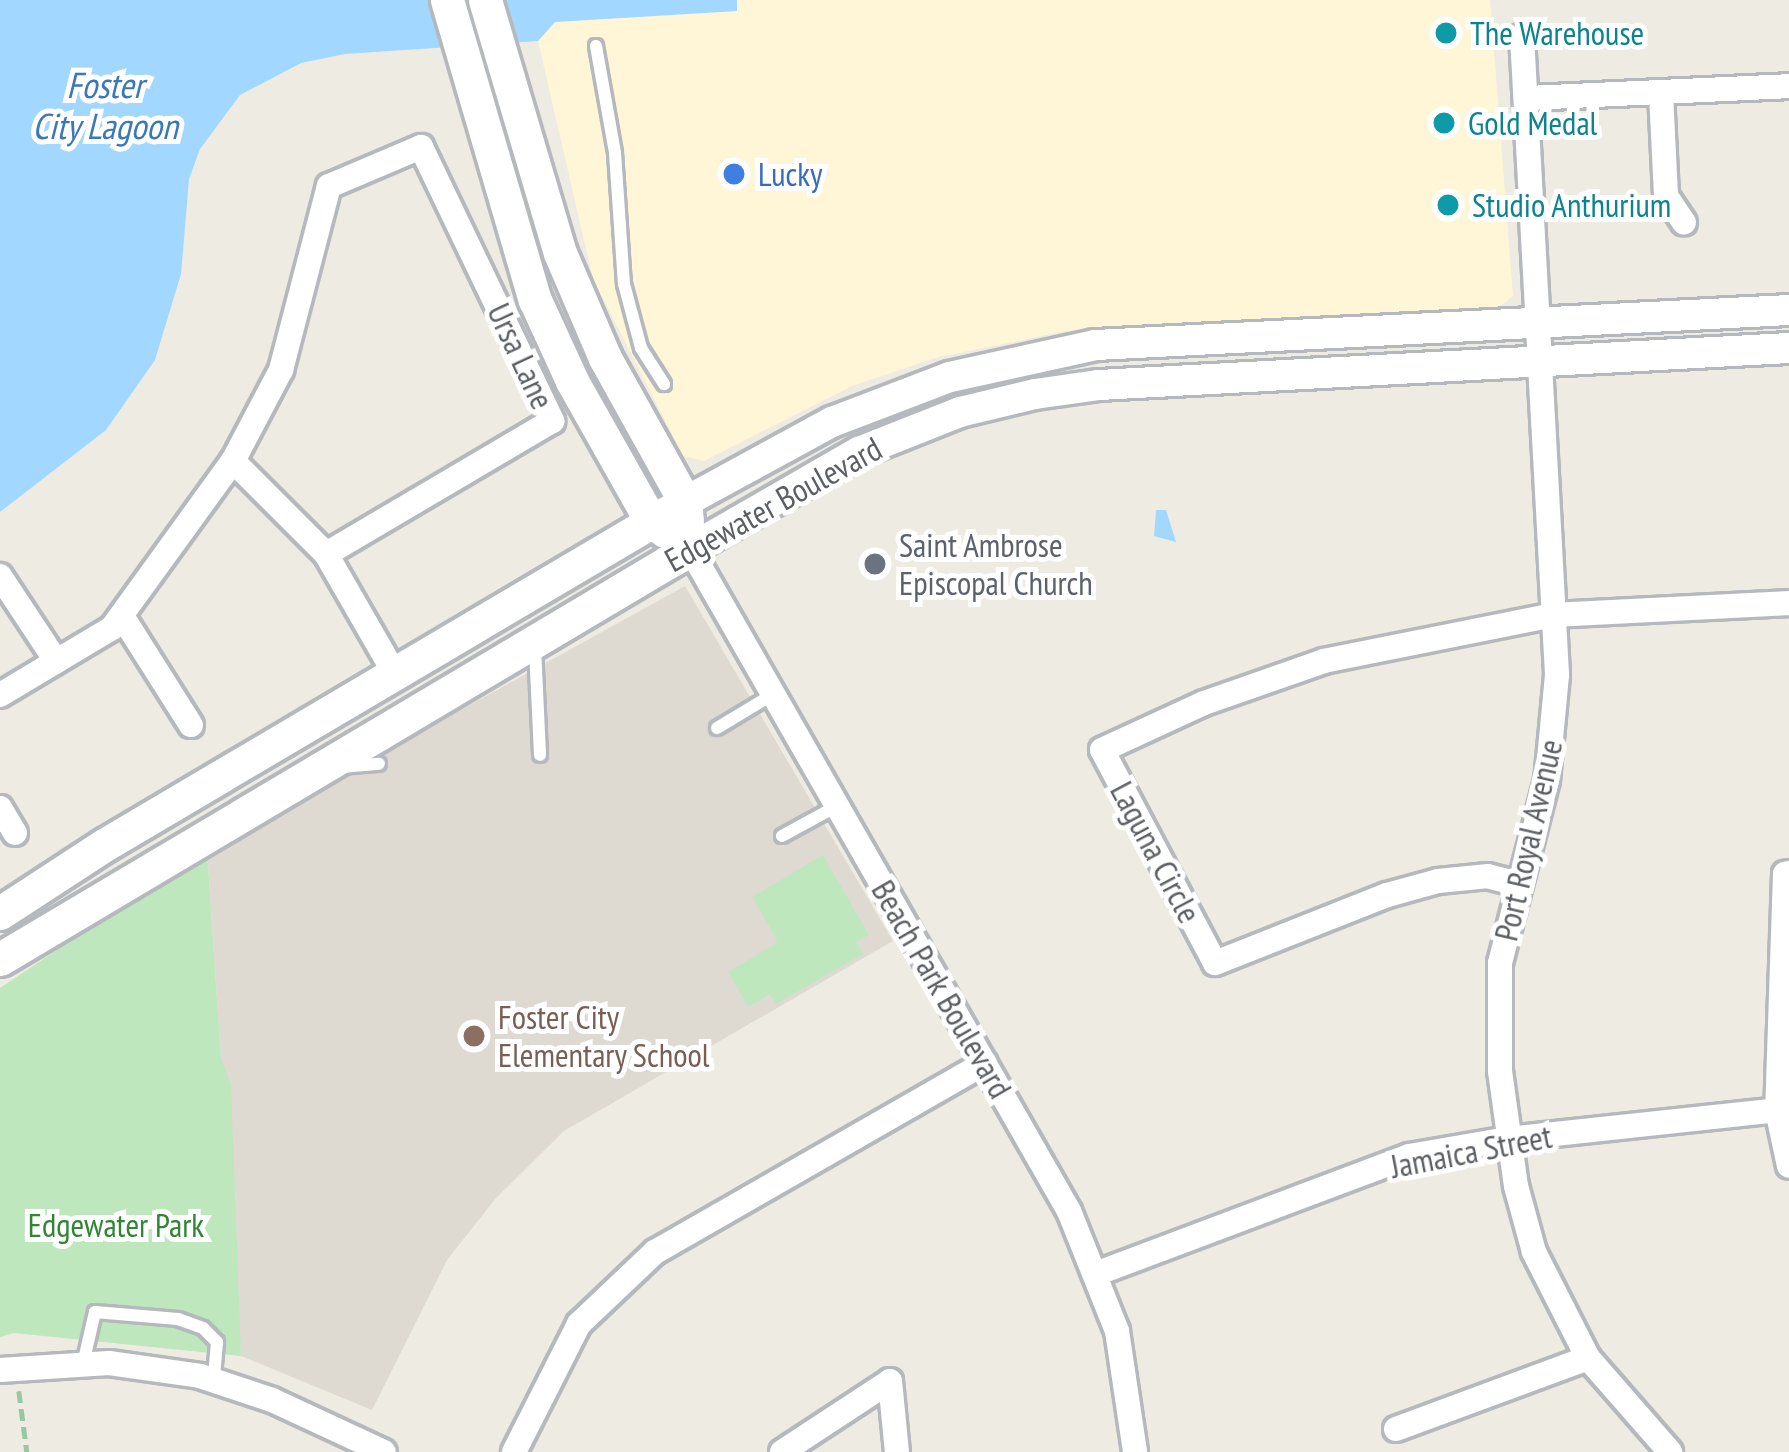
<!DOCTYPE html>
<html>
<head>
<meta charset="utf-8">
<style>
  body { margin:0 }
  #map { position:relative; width:1789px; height:1452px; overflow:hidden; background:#eeebe2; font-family:"PT Sans Narrow",sans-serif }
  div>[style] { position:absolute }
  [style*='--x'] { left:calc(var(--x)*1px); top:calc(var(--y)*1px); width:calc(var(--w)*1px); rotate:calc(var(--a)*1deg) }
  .commercial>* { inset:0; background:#fff5d7 }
  .education>* { inset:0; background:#dedad1 }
  .green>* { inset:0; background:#bee7be }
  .water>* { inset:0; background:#a2d8ff }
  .path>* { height:4.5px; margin-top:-2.25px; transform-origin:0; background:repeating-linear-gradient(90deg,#96c8a4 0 12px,transparent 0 18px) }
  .roads { filter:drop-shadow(3px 0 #b5b9bd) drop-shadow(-3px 0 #b5b9bd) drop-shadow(0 3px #b5b9bd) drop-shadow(0 -3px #b5b9bd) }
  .service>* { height:12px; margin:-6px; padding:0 6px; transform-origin:6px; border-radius:6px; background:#fff }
  .minor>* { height:24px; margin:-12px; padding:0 12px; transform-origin:12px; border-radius:12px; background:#fff }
  .tertiary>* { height:30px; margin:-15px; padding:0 15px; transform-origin:15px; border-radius:15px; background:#fff }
  .secondary>* { height:33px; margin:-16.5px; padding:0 16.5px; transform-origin:16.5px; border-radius:16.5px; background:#fff }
  .dots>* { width:33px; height:33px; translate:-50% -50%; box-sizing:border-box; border:6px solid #fff; border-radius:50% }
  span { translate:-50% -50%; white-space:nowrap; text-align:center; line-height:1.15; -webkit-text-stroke:10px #fff; paint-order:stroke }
  .culture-label { font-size:33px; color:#0d838f }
  .left { translate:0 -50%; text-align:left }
  .shop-label { font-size:33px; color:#366cbe }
  .street-label { font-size:33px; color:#5b5f64 }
  .worship-label { font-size:33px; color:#5b616d }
  .education-label { font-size:33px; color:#785e54 }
  .park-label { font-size:33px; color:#318533 }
  .water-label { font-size:36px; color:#3a78b6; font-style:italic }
</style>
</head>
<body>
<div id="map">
  <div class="commercial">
    <div style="clip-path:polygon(737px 0,1490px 0,1513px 296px,1500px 307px,1066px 331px,935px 358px,852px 386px,704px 461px,683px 456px,593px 279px,538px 41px,555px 22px,737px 11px)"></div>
  </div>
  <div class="education">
    <div style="clip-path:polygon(685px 586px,893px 941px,564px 1131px,496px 1198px,447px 1260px,372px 1410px,241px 1356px,207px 850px)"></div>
  </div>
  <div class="green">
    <div style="clip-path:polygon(207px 850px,221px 1058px,231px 1085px,241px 1356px,14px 1333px,0 1337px,0 988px)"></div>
    <div style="clip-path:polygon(823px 855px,869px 935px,856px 942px,863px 954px,776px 1004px,770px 994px,748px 1007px,728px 972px,778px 942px,752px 897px)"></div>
  </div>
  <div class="water">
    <div style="clip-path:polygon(0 0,737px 0,737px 11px,555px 22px,538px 41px,345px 54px,301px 63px,240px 95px,200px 149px,189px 179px,181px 274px,155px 360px,106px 430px,0 512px)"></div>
    <div style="clip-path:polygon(1156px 510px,1166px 510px,1176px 542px,1154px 536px)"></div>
  </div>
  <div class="path">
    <div style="--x:19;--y:1391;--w:62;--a:82.5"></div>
  </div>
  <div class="roads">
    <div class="service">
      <div style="--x:596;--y:46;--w:109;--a:79.9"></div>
      <div style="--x:615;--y:153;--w:131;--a:86.1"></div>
      <div style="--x:624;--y:284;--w:66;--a:75.1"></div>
      <div style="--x:641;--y:348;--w:43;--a:57.4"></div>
      <div style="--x:535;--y:648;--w:107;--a:87.3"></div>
      <div style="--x:717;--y:728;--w:64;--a:-31"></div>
      <div style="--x:341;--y:767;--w:38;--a:-5"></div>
      <div style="--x:782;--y:836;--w:63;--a:-28.6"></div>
      <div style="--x:83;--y:1364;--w:53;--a:-77"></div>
      <div style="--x:95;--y:1312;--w:83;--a:4.8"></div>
      <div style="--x:178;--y:1319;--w:27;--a:20"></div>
      <div style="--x:203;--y:1328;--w:20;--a:45"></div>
      <div style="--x:217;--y:1342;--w:38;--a:95"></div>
    </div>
    <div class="minor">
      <div style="--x:1522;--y:36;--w:640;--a:86.86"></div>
      <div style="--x:1557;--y:675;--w:105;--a:95.4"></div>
      <div style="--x:1547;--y:780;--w:189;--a:104.4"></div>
      <div style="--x:1500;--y:963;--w:108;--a:90"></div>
      <div style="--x:1500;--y:1071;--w:116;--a:82.1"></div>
      <div style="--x:1516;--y:1186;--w:68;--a:74.7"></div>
      <div style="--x:1534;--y:1252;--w:119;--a:63"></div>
      <div style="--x:1588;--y:1358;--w:125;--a:48.9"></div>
      <div style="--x:1661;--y:93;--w:103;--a:87.2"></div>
      <div style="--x:1666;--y:196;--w:32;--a:56"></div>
      <div style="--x:1528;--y:98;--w:261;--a:-2.6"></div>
      <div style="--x:233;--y:461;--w:132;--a:45"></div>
      <div style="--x:326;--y:554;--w:138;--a:60.1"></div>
      <div style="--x:690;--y:549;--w:763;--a:60.21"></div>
      <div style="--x:1069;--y:1211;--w:129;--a:68.2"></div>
      <div style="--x:1117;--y:1331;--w:122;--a:81.5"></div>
      <div style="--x:0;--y:576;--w:102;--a:56.6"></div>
      <div style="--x:122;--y:616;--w:129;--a:57.7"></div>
      <div style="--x:0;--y:695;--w:131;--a:-30.9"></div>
      <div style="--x:112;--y:628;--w:206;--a:-54.1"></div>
      <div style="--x:233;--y:461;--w:103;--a:-62.2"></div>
      <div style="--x:281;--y:370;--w:190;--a:-75.4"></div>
      <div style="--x:329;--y:186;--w:100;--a:-23"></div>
      <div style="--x:421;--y:147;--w:304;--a:64.4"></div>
      <div style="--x:552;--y:421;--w:262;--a:149.5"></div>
      <div style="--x:0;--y:808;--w:29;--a:59"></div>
      <div style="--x:1789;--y:873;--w:4;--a:166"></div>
      <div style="--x:1785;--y:874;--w:236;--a:91.9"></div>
      <div style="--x:1777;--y:1110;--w:57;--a:77.9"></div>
      <div style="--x:1519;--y:884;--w:32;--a:-166"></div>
      <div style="--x:1488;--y:876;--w:50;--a:174.3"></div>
      <div style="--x:1438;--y:881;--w:53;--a:164.6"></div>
      <div style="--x:1387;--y:895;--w:185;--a:158.4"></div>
      <div style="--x:1215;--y:963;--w:241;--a:-117.9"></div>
      <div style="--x:1102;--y:750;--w:112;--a:-24.7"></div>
      <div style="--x:1204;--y:703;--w:127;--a:-19.3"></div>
      <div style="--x:1324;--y:661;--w:235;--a:-11.3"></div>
      <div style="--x:1554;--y:615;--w:235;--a:-2.9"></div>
      <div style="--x:1098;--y:1273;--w:332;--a:-20.6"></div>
      <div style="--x:1409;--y:1156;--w:100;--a:-9.7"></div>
      <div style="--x:1508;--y:1139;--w:283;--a:-6.1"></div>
      <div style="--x:0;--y:1370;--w:109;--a:-3.7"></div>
      <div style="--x:109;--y:1363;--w:92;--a:8.1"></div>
      <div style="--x:200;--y:1376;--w:76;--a:18.4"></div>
      <div style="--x:272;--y:1400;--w:123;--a:24.9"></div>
      <div style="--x:1396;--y:1429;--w:205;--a:-20.3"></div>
      <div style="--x:514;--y:1452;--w:144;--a:-63.1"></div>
      <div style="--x:579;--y:1324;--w:105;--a:-43.5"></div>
      <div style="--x:655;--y:1252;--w:380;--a:-29.8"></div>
      <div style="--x:782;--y:1452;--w:129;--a:-33.3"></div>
      <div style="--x:890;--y:1381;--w:71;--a:84.4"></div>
    </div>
    <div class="tertiary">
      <div style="--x:685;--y:502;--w:167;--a:-28.6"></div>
      <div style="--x:832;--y:422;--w:126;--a:-20.9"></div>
      <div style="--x:950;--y:377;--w:149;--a:-12.4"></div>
      <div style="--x:1096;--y:345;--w:694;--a:-2.89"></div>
      <div style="--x:690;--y:549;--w:195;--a:-29.9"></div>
      <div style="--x:859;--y:452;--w:109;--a:-21.6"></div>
      <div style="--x:960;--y:412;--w:77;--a:-13.5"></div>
      <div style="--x:1035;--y:394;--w:65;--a:-8"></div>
      <div style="--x:1099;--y:385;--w:691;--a:-3.07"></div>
    </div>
    <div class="secondary">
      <div style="--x:447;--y:0;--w:313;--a:73.7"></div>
      <div style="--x:535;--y:300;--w:89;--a:65.4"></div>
      <div style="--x:572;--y:381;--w:161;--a:60.6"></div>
      <div style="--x:651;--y:521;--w:17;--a:36"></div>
      <div style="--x:485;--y:0;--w:264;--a:73.5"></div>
      <div style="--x:560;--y:253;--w:114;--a:66.8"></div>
      <div style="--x:605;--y:358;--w:165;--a:60.9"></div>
      <div style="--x:685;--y:502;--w:19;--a:84"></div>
      <div style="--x:0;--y:913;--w:126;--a:-33.1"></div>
      <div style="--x:106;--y:844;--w:672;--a:-30.57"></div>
      <div style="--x:0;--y:959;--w:803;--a:-30.72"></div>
    </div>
  </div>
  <div class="dots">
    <div style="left:1446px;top:33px;background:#0f9aa8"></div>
    <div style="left:1444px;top:123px;background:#0f9aa8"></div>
    <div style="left:734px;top:174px;background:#3f7fe0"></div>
    <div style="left:1448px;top:205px;background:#0f9aa8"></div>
    <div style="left:875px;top:564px;background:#6b7280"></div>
    <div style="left:474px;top:1036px;background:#8d6e63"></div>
  </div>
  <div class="culture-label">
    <span class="left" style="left:1470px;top:33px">The Warehouse</span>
    <span class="left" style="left:1468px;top:123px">Gold Medal</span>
    <span class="left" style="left:1472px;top:205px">Studio Anthurium</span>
  </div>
  <div class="shop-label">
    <span class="left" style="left:758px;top:174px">Lucky</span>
  </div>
  <div class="street-label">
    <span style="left:521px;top:356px;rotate:65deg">Ursa Lane</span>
    <span style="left:773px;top:504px;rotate:-29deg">Edgewater Boulevard</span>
    <span style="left:1528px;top:840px;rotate:-77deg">Port Royal Avenue</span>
    <span style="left:1156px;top:852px;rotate:62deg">Laguna Circle</span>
    <span style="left:942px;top:989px;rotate:60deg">Beach Park Boulevard</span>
    <span style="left:1471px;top:1151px;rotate:-11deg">Jamaica Street</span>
  </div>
  <div class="worship-label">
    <span class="left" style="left:899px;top:564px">Saint Ambrose<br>Episcopal Church</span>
  </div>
  <div class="education-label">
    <span class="left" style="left:498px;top:1036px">Foster City<br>Elementary School</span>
  </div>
  <div class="park-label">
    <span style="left:116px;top:1225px">Edgewater Park</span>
  </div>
  <div class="water-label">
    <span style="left:105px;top:105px">Foster<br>City Lagoon</span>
  </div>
</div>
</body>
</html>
